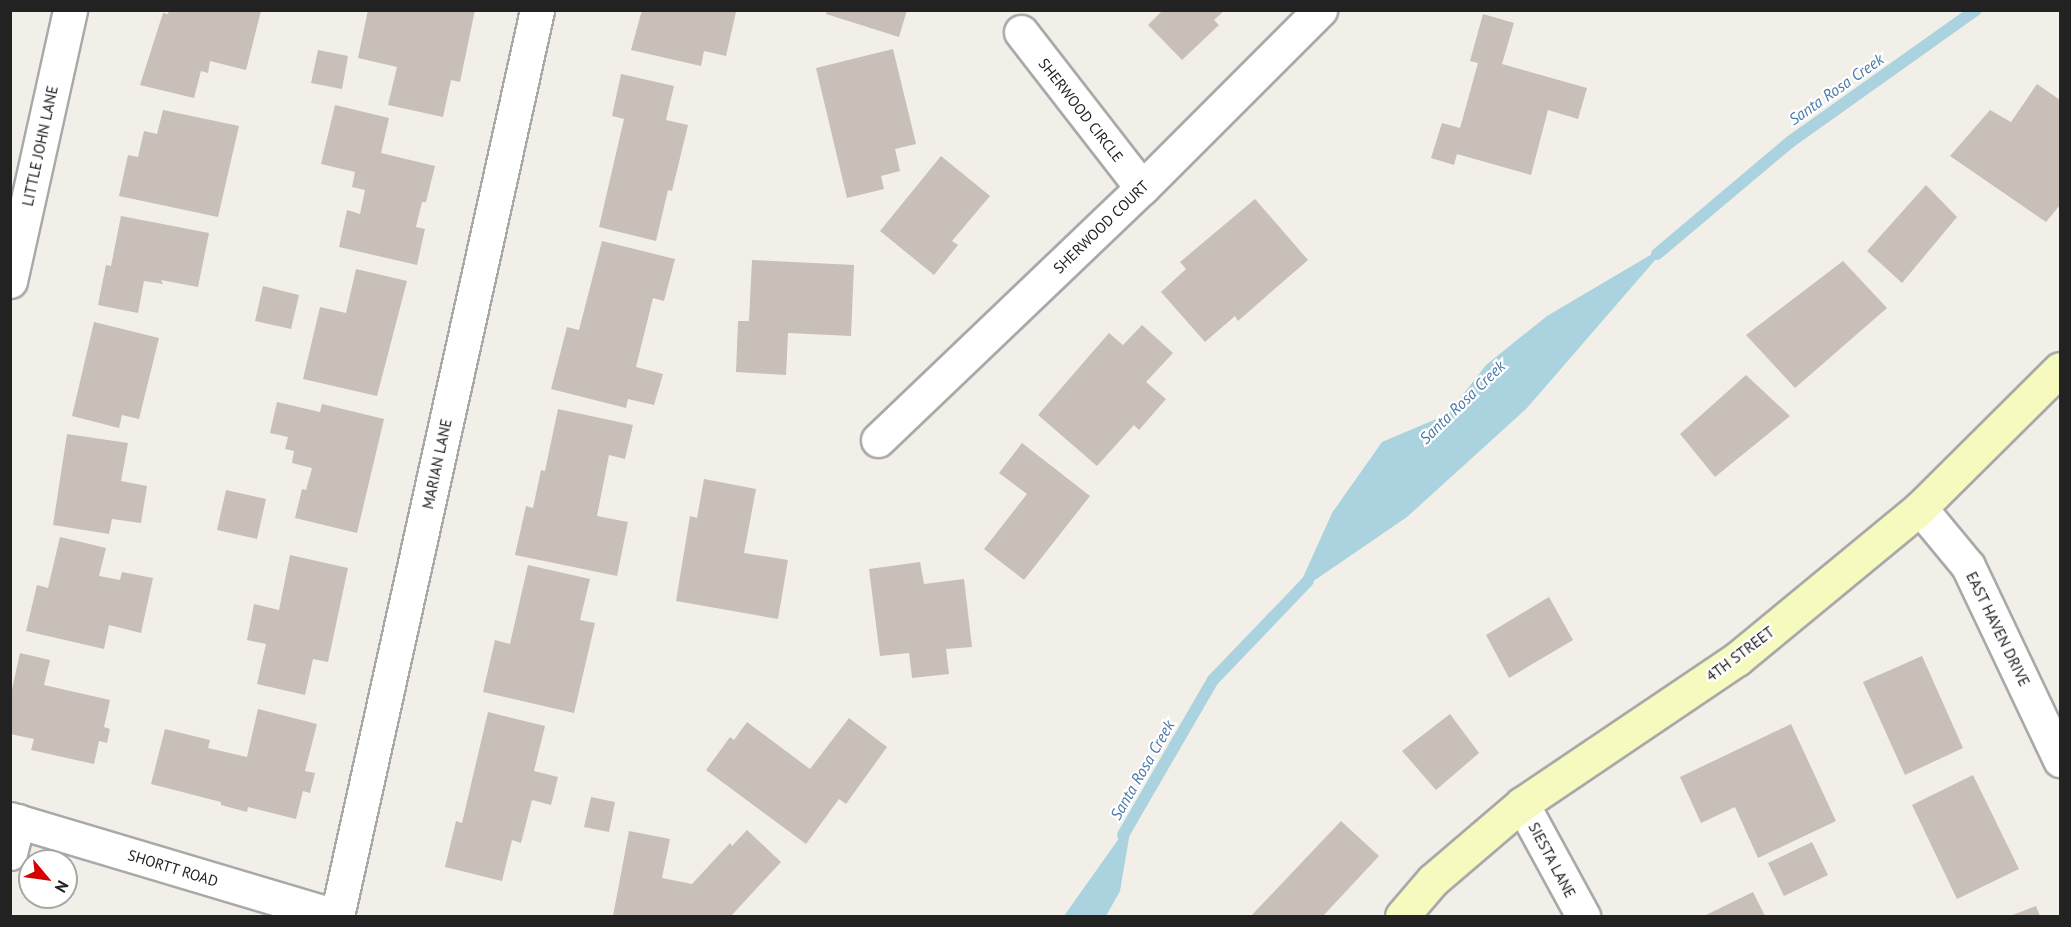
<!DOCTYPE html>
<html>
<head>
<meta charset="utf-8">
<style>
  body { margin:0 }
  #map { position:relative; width:2071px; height:927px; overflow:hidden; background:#f2efe9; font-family:"PT Sans",sans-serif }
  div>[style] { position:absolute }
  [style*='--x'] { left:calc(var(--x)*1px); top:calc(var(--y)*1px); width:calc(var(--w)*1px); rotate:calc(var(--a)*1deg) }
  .water>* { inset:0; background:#aad3df }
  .stream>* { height:12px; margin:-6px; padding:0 6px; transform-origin:6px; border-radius:6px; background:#aad3df }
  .building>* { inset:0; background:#c7bfb8 }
  .roads { filter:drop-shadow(2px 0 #a9a9a9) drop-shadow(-2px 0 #a9a9a9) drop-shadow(0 2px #a9a9a9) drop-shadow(0 -2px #a9a9a9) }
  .street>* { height:33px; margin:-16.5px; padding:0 16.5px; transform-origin:16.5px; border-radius:16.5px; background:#fff }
  .secondary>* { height:33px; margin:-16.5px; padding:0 16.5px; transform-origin:16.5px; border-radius:16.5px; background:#f7fabf }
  span { translate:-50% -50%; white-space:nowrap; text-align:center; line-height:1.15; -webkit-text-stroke:4.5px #fff; paint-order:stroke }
  .street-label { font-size:15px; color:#222 }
  .water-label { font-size:16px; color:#4a7aab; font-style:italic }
  .frame { position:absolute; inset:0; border:12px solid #222; pointer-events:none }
  .north { position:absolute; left:18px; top:849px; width:60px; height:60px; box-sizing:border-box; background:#fff; border:2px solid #a7a7a7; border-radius:50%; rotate:119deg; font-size:16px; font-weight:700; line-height:24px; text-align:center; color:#222 }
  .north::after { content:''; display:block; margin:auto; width:21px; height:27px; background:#d40000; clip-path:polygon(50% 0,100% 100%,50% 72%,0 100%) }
</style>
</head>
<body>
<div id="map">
  <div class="water">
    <div style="clip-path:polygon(1669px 244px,1527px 408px,1407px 517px,1296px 593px,1332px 513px,1382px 442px,1448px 414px,1486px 365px,1547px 316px)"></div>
    <div style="clip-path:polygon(1132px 820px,1120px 891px,1106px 916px,1064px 916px)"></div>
  </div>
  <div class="stream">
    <div style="--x:1657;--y:254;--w:174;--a:-40.1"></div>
    <div style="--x:1790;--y:142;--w:228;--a:-35.4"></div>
    <div style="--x:1123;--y:835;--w:179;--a:-59.9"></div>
    <div style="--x:1213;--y:680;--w:137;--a:-46.2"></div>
  </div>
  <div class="building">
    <div style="clip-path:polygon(169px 10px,261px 11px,246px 70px,210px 61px,208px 73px,201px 71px,194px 98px,140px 85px,163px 13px,168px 14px)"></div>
    <div style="clip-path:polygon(368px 10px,475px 10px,460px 82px,451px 80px,443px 117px,388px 105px,397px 67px,358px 58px)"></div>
    <div style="clip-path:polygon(642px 10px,736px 12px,726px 56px,704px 51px,701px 66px,631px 50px)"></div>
    <div style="clip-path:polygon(827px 10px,907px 10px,899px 37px,826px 14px)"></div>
    <div style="clip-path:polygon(1163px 10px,1225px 10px,1214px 20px,1219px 25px,1182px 60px,1148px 25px)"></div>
    <div style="clip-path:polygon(1483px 14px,1514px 23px,1502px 64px,1587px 88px,1578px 119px,1548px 110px,1531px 175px,1457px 154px,1454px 165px,1431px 158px,1442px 123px,1460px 128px,1478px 63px,1470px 61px)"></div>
    <div style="clip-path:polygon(893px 49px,916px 144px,895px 149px,900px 171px,881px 176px,884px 189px,847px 198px,816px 68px)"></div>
    <div style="clip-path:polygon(318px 50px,348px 56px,342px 89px,311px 83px)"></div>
    <div style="clip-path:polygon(621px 74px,674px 86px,666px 120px,688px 125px,672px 191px,668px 190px,656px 241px,599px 227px,624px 119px,612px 116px)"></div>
    <div style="clip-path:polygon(2037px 84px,2060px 100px,2060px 205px,2046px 222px,1950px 156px,1990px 110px,2011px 122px)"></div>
    <div style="clip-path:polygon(335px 105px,389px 118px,381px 153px,435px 166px,426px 202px,422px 202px,416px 227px,425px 229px,417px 265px,339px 247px,347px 210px,360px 214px,365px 190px,352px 187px,355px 172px,321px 164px)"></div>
    <div style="clip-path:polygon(163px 110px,239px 126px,218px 217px,119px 196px,128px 155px,138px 157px,144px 131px,157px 134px)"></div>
    <div style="clip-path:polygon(941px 156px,990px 196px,952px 241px,958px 245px,934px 275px,880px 231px)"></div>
    <div style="clip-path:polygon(1926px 185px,1957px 217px,1902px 283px,1867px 251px)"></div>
    <div style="clip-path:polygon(1255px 199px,1308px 260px,1238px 321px,1235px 316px,1205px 342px,1161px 292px,1186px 269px,1180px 262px)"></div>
    <div style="clip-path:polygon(121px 216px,209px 233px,198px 287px,161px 280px,163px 284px,144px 281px,138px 313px,98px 305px,106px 265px,111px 266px)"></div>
    <div style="clip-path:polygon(602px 241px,675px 259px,664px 301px,653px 298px,636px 367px,663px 374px,654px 405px,628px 399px,626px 408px,551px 389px,567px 327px,579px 330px)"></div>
    <div style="clip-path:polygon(752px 260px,854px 265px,851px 336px,788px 333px,786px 375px,736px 372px,738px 321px,749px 321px)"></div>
    <div style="clip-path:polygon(1843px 261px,1887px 308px,1795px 388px,1746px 335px)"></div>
    <div style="clip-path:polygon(356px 269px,407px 281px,377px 396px,303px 379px,320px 307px,346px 313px)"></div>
    <div style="clip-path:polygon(263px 286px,299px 295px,291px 329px,255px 321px)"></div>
    <div style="clip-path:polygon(94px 322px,159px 338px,139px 419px,122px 415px,119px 428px,72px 416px)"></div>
    <div style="clip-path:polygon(1142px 325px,1173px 353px,1146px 382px,1166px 399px,1139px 430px,1134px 425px,1097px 466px,1038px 415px,1109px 333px,1123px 345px)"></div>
    <div style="clip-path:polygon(1746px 375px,1790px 416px,1715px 477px,1680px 434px)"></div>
    <div style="clip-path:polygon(277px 402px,320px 412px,322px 404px,384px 419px,357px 533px,295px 518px,302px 489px,306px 490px,312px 468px,292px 463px,294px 451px,285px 449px,288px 437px,270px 433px)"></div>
    <div style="clip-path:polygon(558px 409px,633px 425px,625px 459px,609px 455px,597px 516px,628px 522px,617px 576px,515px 555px,526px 506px,533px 508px,541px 470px,545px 471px)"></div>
    <div style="clip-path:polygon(67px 434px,128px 443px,121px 481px,147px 486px,141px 523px,112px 519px,109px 534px,53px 525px)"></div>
    <div style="clip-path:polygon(1022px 443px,1090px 496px,1024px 580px,984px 549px,1027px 494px,999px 473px)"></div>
    <div style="clip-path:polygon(704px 479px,756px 489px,744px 553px,788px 560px,778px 619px,676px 601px,690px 516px,697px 518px)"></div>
    <div style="clip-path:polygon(226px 490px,266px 499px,257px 539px,217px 530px)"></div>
    <div style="clip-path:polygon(60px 537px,106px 548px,99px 576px,120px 580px,122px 572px,153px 578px,141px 633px,109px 625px,104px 649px,26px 631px,37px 585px,48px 588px)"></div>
    <div style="clip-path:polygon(290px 555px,348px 568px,328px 662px,313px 659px,305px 695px,257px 684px,266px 644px,247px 640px,254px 604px,279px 610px)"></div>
    <div style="clip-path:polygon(920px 562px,924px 584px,964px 579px,972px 647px,946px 649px,949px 674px,912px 678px,909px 653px,880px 656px,869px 569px)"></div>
    <div style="clip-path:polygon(528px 565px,590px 579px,580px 620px,595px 623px,574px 713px,483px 692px,495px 640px,510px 644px)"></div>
    <div style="clip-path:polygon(1549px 597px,1573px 640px,1509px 678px,1486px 635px)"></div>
    <div style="clip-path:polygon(20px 653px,50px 660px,44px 685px,110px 700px,104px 727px,110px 729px,107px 743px,99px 741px,94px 764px,31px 750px,34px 739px,10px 734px,10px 698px)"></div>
    <div style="clip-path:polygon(1922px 656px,1963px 748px,1905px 775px,1863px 682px)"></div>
    <div style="clip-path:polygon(258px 709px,317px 724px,305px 771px,315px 773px,310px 793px,303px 791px,296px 819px,248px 807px,247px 812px,221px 805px,221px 802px,151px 784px,165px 729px,210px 740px,208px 748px,247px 757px)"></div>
    <div style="clip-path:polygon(488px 712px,545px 726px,534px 771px,558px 777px,551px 805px,532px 800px,521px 843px,512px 840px,502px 881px,445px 867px,456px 821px,462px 823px)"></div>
    <div style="clip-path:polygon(1450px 714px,1479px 753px,1436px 790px,1402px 751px)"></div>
    <div style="clip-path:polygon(849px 718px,887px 747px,846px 804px,839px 799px,806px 844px,706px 770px,730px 737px,734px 740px,747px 722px,810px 769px)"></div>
    <div style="clip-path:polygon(1791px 724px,1836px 821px,1758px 858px,1735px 807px,1701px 823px,1680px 777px)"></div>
    <div style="clip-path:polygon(1973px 775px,2019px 869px,1957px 899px,1912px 805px)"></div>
    <div style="clip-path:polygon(591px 797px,615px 802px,609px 832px,584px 827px)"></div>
    <div style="clip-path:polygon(1341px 821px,1379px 856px,1323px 916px,1251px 916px)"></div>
    <div style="clip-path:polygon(747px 830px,781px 862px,731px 916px,613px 916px,629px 831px,670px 839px,662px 878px,692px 884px,730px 843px,732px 846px)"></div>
    <div style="clip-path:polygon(1812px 842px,1828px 875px,1784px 896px,1768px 863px)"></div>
    <div style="clip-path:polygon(1753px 892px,1765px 916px,1704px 916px)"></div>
    <div style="clip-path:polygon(2036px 906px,2040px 916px,2010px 916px)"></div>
  </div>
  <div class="roads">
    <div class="street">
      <div style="--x:1021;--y:32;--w:197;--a:52.2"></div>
      <div style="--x:10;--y:281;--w:278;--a:-77.5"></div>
      <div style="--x:878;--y:440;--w:365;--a:-43.7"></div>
      <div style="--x:1142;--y:188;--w:252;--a:-45"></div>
      <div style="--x:1920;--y:508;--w:75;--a:50.4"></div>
      <div style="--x:1968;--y:566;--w:215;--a:64.6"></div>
      <div style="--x:1522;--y:804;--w:128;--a:61.4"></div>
      <div style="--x:10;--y:819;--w:339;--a:16.6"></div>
      <div style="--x:10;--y:853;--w:33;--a:-76"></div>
      <div style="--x:337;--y:916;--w:928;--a:-77.55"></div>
    </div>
    <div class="secondary">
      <div style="--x:1402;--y:916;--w:48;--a:-49.3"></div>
      <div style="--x:1433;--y:880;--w:117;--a:-40.5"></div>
      <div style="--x:1522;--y:804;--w:259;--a:-34"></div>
      <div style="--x:1737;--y:659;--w:237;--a:-39.5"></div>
      <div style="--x:1920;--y:508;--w:197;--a:-44.8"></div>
    </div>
  </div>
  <div class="street-label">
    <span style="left:1081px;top:110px;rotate:52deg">SHERWOOD CIRCLE</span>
    <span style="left:40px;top:146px;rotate:-78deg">LITTLE JOHN LANE</span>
    <span style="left:1101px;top:227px;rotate:-44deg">SHERWOOD COURT</span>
    <span style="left:437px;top:464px;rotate:-78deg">MARIAN LANE</span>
    <span style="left:1998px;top:629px;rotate:64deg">EAST HAVEN DRIVE</span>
    <span style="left:1740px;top:654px;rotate:-37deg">4TH STREET</span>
    <span style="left:1552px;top:860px;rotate:62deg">SIESTA LANE</span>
    <span style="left:173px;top:868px;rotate:17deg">SHORTT ROAD</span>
  </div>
  <div class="water-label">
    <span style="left:1836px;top:89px;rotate:-35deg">Santa Rosa Creek</span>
    <span style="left:1462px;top:402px;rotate:-44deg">Santa Rosa Creek</span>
    <span style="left:1142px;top:770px;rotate:-60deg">Santa Rosa Creek</span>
  </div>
  <div class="frame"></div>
  <div class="north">N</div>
</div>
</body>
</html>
